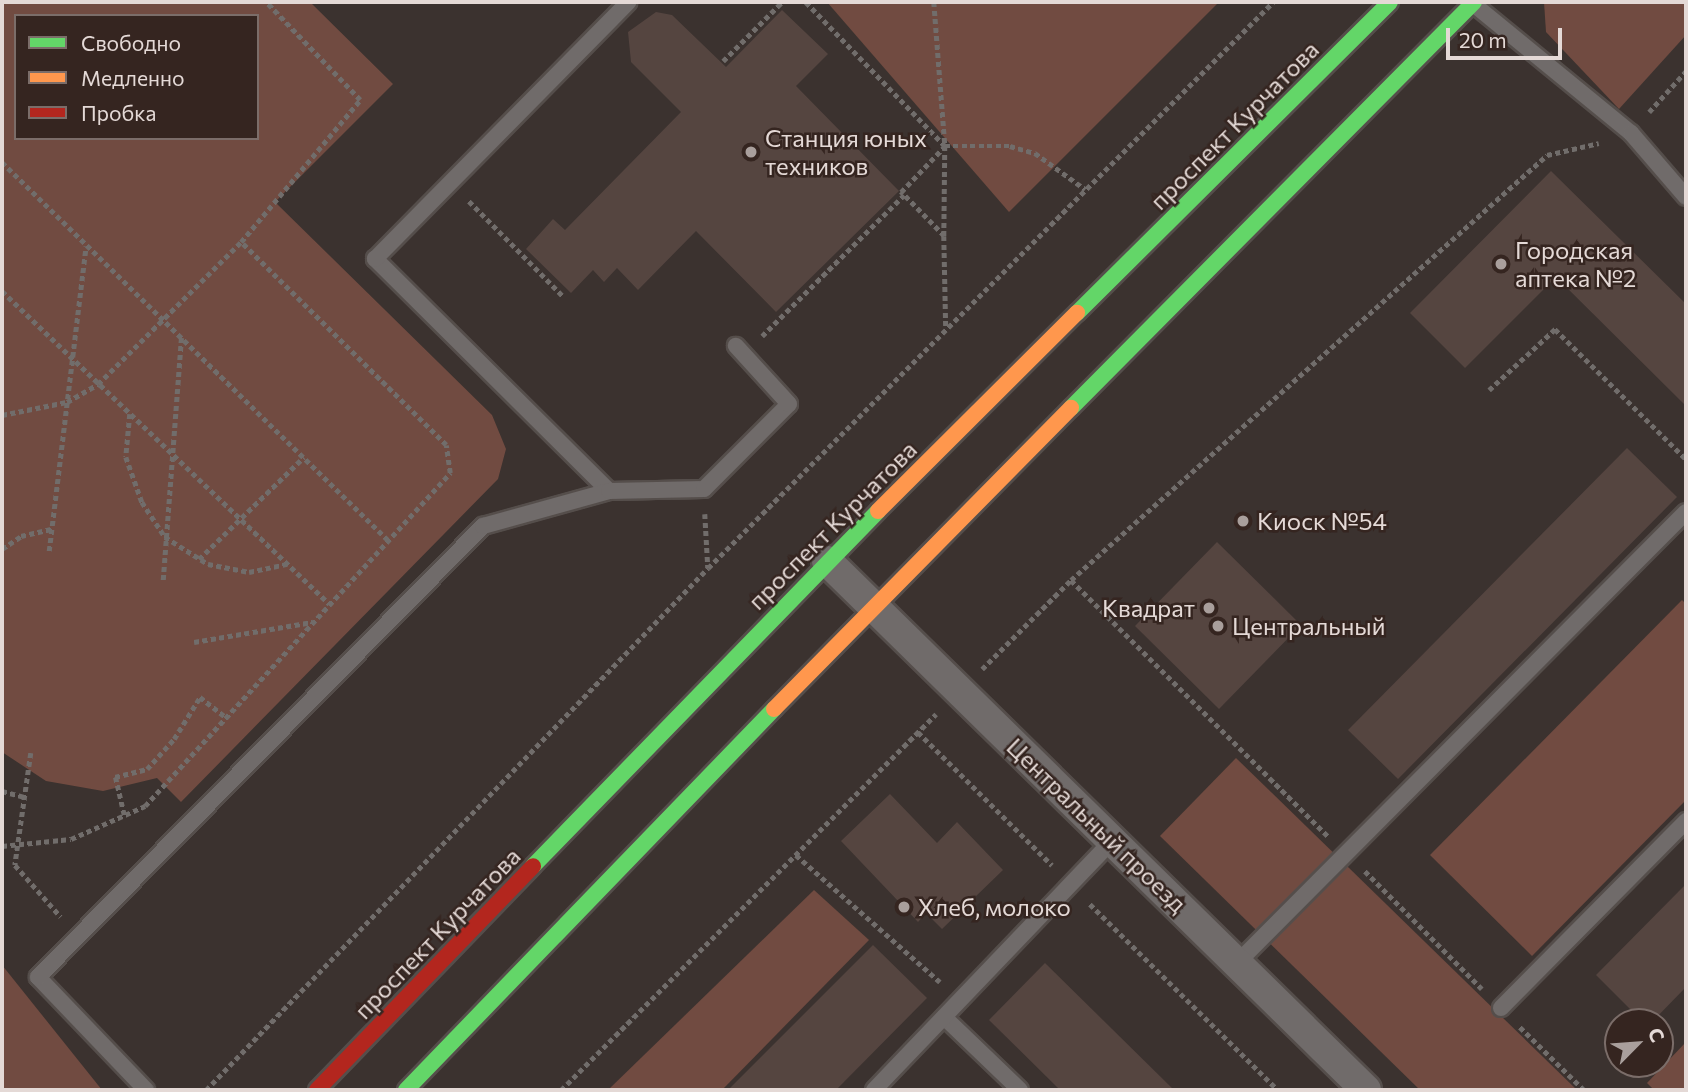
<!DOCTYPE html>
<html>
<head>
<meta charset="utf-8">
<style>
  body { margin:0 }
  #map { position:relative; width:1688px; height:1092px; overflow:hidden; background:#3b322f; font-family:Commissioner,sans-serif }
  div>[style] { position:absolute }
  [style*='--x'] { left:calc(var(--x)*1px); top:calc(var(--y)*1px); width:calc(var(--w)*1px); rotate:calc(var(--a)*1deg) }
  .green>* { inset:0; background:#714b41 }
  .building>* { inset:0; background:#554540 }
  .path>* { height:4.5px; margin-top:-2.25px; transform-origin:0; background:repeating-linear-gradient(90deg,#716d6b 0 5px,transparent 0 8.5px) }
  .roads { filter:drop-shadow(2px 0 #554e4b) drop-shadow(-2px 0 #554e4b) drop-shadow(0 2px #554e4b) drop-shadow(0 -2px #554e4b) }
  .lane>* { height:16px; margin:-8px; padding:0 8px; transform-origin:8px; border-radius:8px; background:#706b6a }
  .street>* { height:30px; margin:-15px; padding:0 15px; transform-origin:15px; border-radius:15px; background:#706b6a }
  .fast>* { height:16px; margin:-8px; padding:0 8px; transform-origin:8px; border-radius:8px; background:#63d668 }
  .slow>* { height:16px; margin:-8px; padding:0 8px; transform-origin:8px; border-radius:8px; background:#ff974d }
  .jam>* { height:16px; margin:-8px; padding:0 8px; transform-origin:8px; border-radius:8px; background:#b3261e }
  .dots>* { width:19px; height:19px; translate:-50% -50%; box-sizing:border-box; border:4px solid #352520; border-radius:50% }
  span { translate:-50% -50%; white-space:nowrap; text-align:center; line-height:1.15; -webkit-text-stroke:5px #352520; paint-order:stroke }
  .street-label { font-size:24px; color:#e4d9d6 }
  .poi-label { font-size:24px; color:#e4d9d6 }
  .left { translate:0 -50%; text-align:left }
  .right { translate:-100% -50%; text-align:right }
  .frame { position:absolute; inset:0; border:4px solid #e4d9d6; pointer-events:none }
  .legend { position:absolute; left:14px; top:14px; width:245px; height:126px; box-sizing:border-box; background:#352520; border:2px solid #7b6d69; margin:0; padding:9px 12px; list-style:none; font-size:21px; color:#e4d9d6 }
  .legend li { display:flex; align-items:center; gap:14px; height:35px }
  .legend b { width:35px; border:2px solid #7b6d69 }
  .north { position:absolute; left:1604px; top:1008px; width:70px; height:70px; box-sizing:border-box; background:#352520; border:2px solid #7b6d69; border-radius:50%; rotate:65deg; font-size:19px; font-weight:700; line-height:28px; text-align:center; color:#e4d9d6 }
  .north::after { content:''; display:block; margin:auto; width:24px; height:32px; background:#a99f9c; clip-path:polygon(50% 0,100% 100%,50% 72%,0 100%) }
  .scale { position:absolute; left:1446px; top:28px; width:116px; height:32px; box-sizing:border-box; border:4px solid #e4d9d6; border-top:0; padding-left:9px; font-size:21px; line-height:24px; white-space:nowrap; color:#e4d9d6; -webkit-text-stroke:5px #352520; paint-order:stroke }
</style>
</head>
<body>
<div id="map">
  <div class="green">
    <div style="clip-path:polygon(evenodd,2px 2px,310px 2px,393px 84px,275px 202px,492px 415px,506px 449px,498px 479px,181px 802px,157px 778px,103px 791px,46px 781px,2px 752px,2px 2px,16px 16px,257px 16px,257px 138px,16px 138px,16px 16px)"></div>
    <div style="clip-path:polygon(827px 2px,1219px 2px,1009px 212px)"></div>
    <div style="clip-path:polygon(1544px 2px,1686px 2px,1686px 35px,1619px 109px,1546px 32px)"></div>
    <div style="clip-path:polygon(1682px 600px,1686px 604px,1686px 800px,1532px 956px,1430px 855px)"></div>
    <div style="clip-path:polygon(1236px 758px,1577px 1090px,1420px 1090px,1160px 836px)"></div>
    <div style="clip-path:polygon(814px 890px,869px 940px,722px 1090px,608px 1090px)"></div>
    <div style="clip-path:polygon(2px 965px,102px 1090px,2px 1090px)"></div>
    <div style="clip-path:polygon(1686px 1042px,1686px 1090px,1654px 1090px,1647px 1083px)"></div>
  </div>
  <div class="building">
    <div style="clip-path:polygon(782px 10px,828px 54px,796px 86px,899px 191px,776px 312px,696px 231px,638px 290px,617px 268px,604px 282px,593px 270px,571px 293px,526px 249px,553px 219px,565px 230px,681px 112px,631px 62px,628px 32px,656px 12px,672px 15px,726px 67px)"></div>
    <div style="clip-path:polygon(1551px 171px,1686px 304px,1686px 406px,1556px 277px,1465px 368px,1410px 313px)"></div>
    <div style="clip-path:polygon(1627px 448px,1677px 497px,1398px 779px,1348px 730px)"></div>
    <div style="clip-path:polygon(1217px 542px,1301px 625px,1219px 709px,1135px 626px)"></div>
    <div style="clip-path:polygon(890px 794px,937px 843px,957px 822px,1003px 870px,942px 929px,926px 913px,918px 922px,841px 841px)"></div>
    <div style="clip-path:polygon(1686px 884px,1686px 987px,1652px 1022px,1643px 1022px,1596px 975px)"></div>
    <div style="clip-path:polygon(873px 945px,927px 998px,836px 1090px,728px 1090px)"></div>
    <div style="clip-path:polygon(1045px 963px,1174px 1090px,1060px 1090px,989px 1020px)"></div>
  </div>
  <div class="path">
    <div style="--x:806;--y:2;--w:200;--a:46"></div>
    <div style="--x:945;--y:146;--w:65;--a:0"></div>
    <div style="--x:1010;--y:146;--w:26;--a:16"></div>
    <div style="--x:1035;--y:153;--w:62;--a:35.8"></div>
    <div style="--x:934;--y:2;--w:144;--a:85.6"></div>
    <div style="--x:945;--y:146;--w:90;--a:90.6"></div>
    <div style="--x:944;--y:236;--w:62;--a:-134.3"></div>
    <div style="--x:901;--y:192;--w:64;--a:-46.3"></div>
    <div style="--x:723;--y:61;--w:83;--a:-45"></div>
    <div style="--x:1649;--y:112;--w:55;--a:-47.9"></div>
    <div style="--x:2;--y:162;--w:540;--a:44.4"></div>
    <div style="--x:469;--y:201;--w:135;--a:45.3"></div>
    <div style="--x:944;--y:236;--w:93;--a:88.8"></div>
    <div style="--x:2;--y:291;--w:453;--a:43.7"></div>
    <div style="--x:762;--y:336;--w:200;--a:-44.8"></div>
    <div style="--x:1489;--y:390;--w:90;--a:-42.7"></div>
    <div style="--x:1555;--y:329;--w:185;--a:44.8"></div>
    <div style="--x:130;--y:414;--w:43;--a:95.3"></div>
    <div style="--x:126;--y:457;--w:48;--a:70.4"></div>
    <div style="--x:142;--y:502;--w:42;--a:56.7"></div>
    <div style="--x:165;--y:537;--w:51;--a:32.1"></div>
    <div style="--x:208;--y:564;--w:42;--a:11"></div>
    <div style="--x:249;--y:572;--w:39;--a:-12"></div>
    <div style="--x:2;--y:415;--w:66;--a:-11.3"></div>
    <div style="--x:67;--y:402;--w:36;--a:-30"></div>
    <div style="--x:98;--y:384;--w:202;--a:-44.8"></div>
    <div style="--x:705;--y:514;--w:54;--a:86.8"></div>
    <div style="--x:2;--y:549;--w:23;--a:-34"></div>
    <div style="--x:21;--y:536;--w:31;--a:-13"></div>
    <div style="--x:49;--y:551;--w:307;--a:-83.1"></div>
    <div style="--x:199;--y:559;--w:146;--a:-44.2"></div>
    <div style="--x:163;--y:580;--w:243;--a:-85.7"></div>
    <div style="--x:1071;--y:580;--w:363;--a:44.9"></div>
    <div style="--x:194;--y:642;--w:120;--a:-9.6"></div>
    <div style="--x:982;--y:669;--w:126;--a:-45"></div>
    <div style="--x:1071;--y:580;--w:638;--a:-41.76"></div>
    <div style="--x:1547;--y:155;--w:53;--a:-13"></div>
    <div style="--x:918;--y:732;--w:189;--a:44.8"></div>
    <div style="--x:31;--y:753;--w:113;--a:98.1"></div>
    <div style="--x:15;--y:865;--w:69;--a:48.5"></div>
    <div style="--x:2;--y:791;--w:24;--a:15"></div>
    <div style="--x:124;--y:815;--w:39;--a:-103"></div>
    <div style="--x:115;--y:777;--w:33;--a:-14"></div>
    <div style="--x:147;--y:769;--w:40;--a:-48"></div>
    <div style="--x:174;--y:739;--w:49;--a:-58.2"></div>
    <div style="--x:200;--y:697;--w:33;--a:38"></div>
    <div style="--x:2;--y:846;--w:69;--a:-5.8"></div>
    <div style="--x:71;--y:839;--w:81;--a:-24"></div>
    <div style="--x:145;--y:806;--w:452;--a:-47.5"></div>
    <div style="--x:450;--y:473;--w:28;--a:-98"></div>
    <div style="--x:446;--y:445;--w:289;--a:-135.3"></div>
    <div style="--x:241;--y:242;--w:185;--a:-50"></div>
    <div style="--x:360;--y:100;--w:136;--a:-133.8"></div>
    <div style="--x:796;--y:855;--w:192;--a:41.4"></div>
    <div style="--x:1365;--y:871;--w:166;--a:45.2"></div>
    <div style="--x:1090;--y:904;--w:264;--a:44.7"></div>
    <div style="--x:1520;--y:1027;--w:90;--a:44.5"></div>
    <div style="--x:206;--y:1090;--w:724;--a:-46.12"></div>
    <div style="--x:708;--y:568;--w:800;--a:-45.05"></div>
    <div style="--x:561;--y:1090;--w:531;--a:-45.08"></div>
  </div>
  <div class="roads">
    <div class="lane">
      <div style="--x:1472;--y:3;--w:205;--a:39.3"></div>
      <div style="--x:1631;--y:133;--w:84;--a:49.3"></div>
      <div style="--x:609;--y:491;--w:330;--a:-135.2"></div>
      <div style="--x:375;--y:259;--w:361;--a:-45.4"></div>
      <div style="--x:1237;--y:963;--w:636;--a:-45.13"></div>
      <div style="--x:1501;--y:1008;--w:263;--a:-45.3"></div>
      <div style="--x:944;--y:1017;--w:105;--a:43.8"></div>
      <div style="--x:146;--y:1090;--w:156;--a:-133.7"></div>
      <div style="--x:38;--y:977;--w:634;--a:-45.38"></div>
      <div style="--x:483;--y:526;--w:131;--a:-15.5"></div>
      <div style="--x:609;--y:491;--w:95;--a:-1.2"></div>
      <div style="--x:704;--y:489;--w:120;--a:-45"></div>
      <div style="--x:789;--y:404;--w:79;--a:-132.4"></div>
      <div style="--x:874;--y:1090;--w:346;--a:-46.3"></div>
    </div>
    <div class="street">
      <div style="--x:827;--y:561;--w:755;--a:44.46"></div>
    </div>
    <div class="fast">
      <div style="--x:1077;--y:313;--w:441;--a:-44.8"></div>
      <div style="--x:1071;--y:408;--w:572;--a:-45.21"></div>
      <div style="--x:533;--y:866;--w:495;--a:-45.8"></div>
      <div style="--x:406;--y:1090;--w:530;--a:-45.99"></div>
    </div>
    <div class="slow">
      <div style="--x:878;--y:511;--w:281;--a:-44.9"></div>
      <div style="--x:774;--y:709;--w:423;--a:-45.4"></div>
    </div>
    <div class="jam">
      <div style="--x:317;--y:1090;--w:311;--a:-46"></div>
    </div>
  </div>
  <div class="dots">
    <div style="left:751px;top:152px;background:#a99f9c"></div>
    <div style="left:1501px;top:264px;background:#a99f9c"></div>
    <div style="left:1243px;top:521px;background:#a99f9c"></div>
    <div style="left:1209px;top:608px;background:#a99f9c"></div>
    <div style="left:1218px;top:626px;background:#a99f9c"></div>
    <div style="left:904px;top:907px;background:#a99f9c"></div>
  </div>
  <div class="street-label">
    <span style="left:1234px;top:125px;rotate:-45deg">проспект Курчатова</span>
    <span style="left:832px;top:525px;rotate:-45deg">проспект Курчатова</span>
    <span style="left:1097px;top:825px;rotate:44deg">Центральный проезд</span>
    <span style="left:437px;top:933px;rotate:-46deg">проспект Курчатова</span>
  </div>
  <div class="poi-label">
    <span class="left" style="left:765px;top:152px">Станция юных<br>техников</span>
    <span class="left" style="left:1515px;top:264px">Городская<br>аптека №2</span>
    <span class="left" style="left:1257px;top:521px">Киоск №54</span>
    <span class="right" style="left:1195px;top:608px">Квадрат</span>
    <span class="left" style="left:1232px;top:626px">Центральный</span>
    <span class="left" style="left:918px;top:907px">Хлеб, молоко</span>
  </div>
  <div class="frame"></div>
  <ul class="legend">
  <li><b style="height:9px;background:#63d668"></b>Свободно</li>
  <li><b style="height:9px;background:#ff974d"></b>Медленно</li>
  <li><b style="height:9px;background:#b3261e"></b>Пробка</li>
  </ul>
  <div class="north">С</div>
  <div class="scale">20 m</div>
</div>
</body>
</html>
